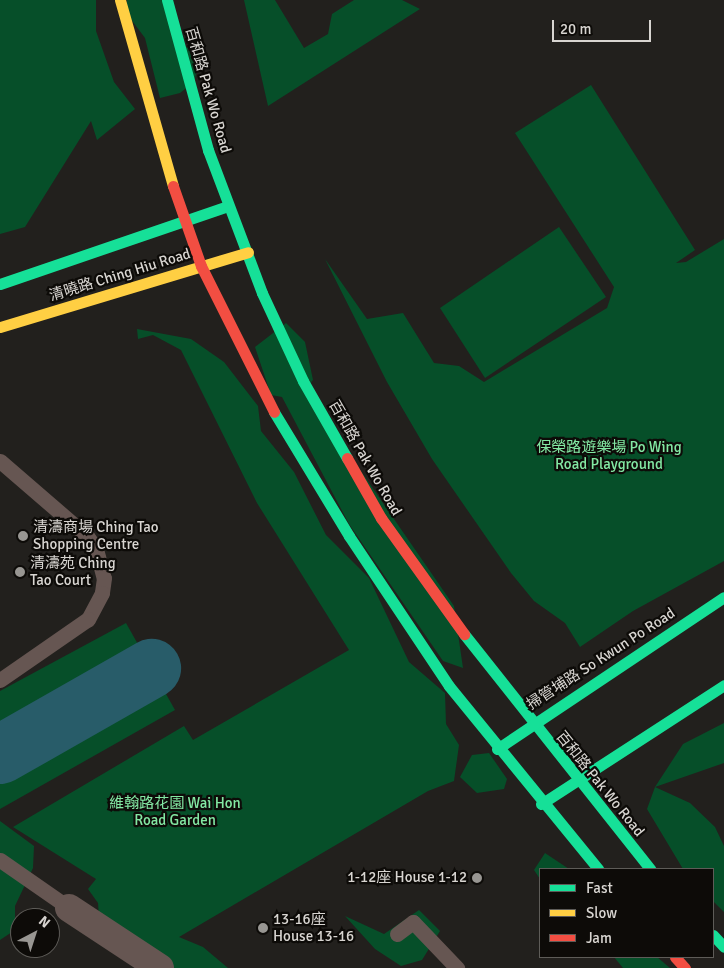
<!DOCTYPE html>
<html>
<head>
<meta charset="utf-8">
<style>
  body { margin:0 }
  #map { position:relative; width:724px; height:968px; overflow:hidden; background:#22201d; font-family:Signika,"Noto Sans SC",sans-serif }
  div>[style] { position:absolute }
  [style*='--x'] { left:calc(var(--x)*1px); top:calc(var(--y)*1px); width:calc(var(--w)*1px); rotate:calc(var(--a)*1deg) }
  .green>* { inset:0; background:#064f29 }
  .river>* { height:59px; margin:-29.5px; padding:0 29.5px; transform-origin:29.5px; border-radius:29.5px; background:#285c69 }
  .lane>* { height:15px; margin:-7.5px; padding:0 7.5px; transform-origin:7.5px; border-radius:7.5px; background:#665652 }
  .street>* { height:28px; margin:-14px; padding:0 14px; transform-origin:14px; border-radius:14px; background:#665652 }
  .fast>* { height:11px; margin:-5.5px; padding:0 5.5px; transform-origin:5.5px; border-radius:5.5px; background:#16e098 }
  .slow>* { height:11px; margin:-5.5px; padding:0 5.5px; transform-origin:5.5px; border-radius:5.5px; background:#ffcf43 }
  .jam>* { height:11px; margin:-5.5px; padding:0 5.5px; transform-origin:5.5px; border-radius:5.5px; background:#f24e42 }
  .dots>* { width:14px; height:14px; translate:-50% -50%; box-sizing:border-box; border:2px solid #0d0b08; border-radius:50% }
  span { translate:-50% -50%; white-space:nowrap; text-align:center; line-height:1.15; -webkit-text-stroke:4.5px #0d0b08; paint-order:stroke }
  .street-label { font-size:15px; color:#d8d5d1 }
  .park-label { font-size:15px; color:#83e8a3 }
  .poi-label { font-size:15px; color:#d8d5d1 }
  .left { translate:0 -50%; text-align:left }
  .right { translate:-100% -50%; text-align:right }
  .legend { position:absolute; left:539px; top:868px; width:175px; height:90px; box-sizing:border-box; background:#0d0b08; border:1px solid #5e5c58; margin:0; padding:6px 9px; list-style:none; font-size:15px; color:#d8d5d1 }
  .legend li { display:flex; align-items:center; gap:10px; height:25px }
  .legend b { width:25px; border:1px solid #5e5c58 }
  .north { position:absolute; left:10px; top:908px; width:50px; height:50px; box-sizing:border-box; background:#0d0b08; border:1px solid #5e5c58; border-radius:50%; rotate:40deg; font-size:14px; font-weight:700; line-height:20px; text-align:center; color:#d8d5d1 }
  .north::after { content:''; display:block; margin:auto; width:18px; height:22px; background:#989692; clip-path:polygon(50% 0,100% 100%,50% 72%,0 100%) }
  .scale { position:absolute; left:552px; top:20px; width:99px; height:22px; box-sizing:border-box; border:2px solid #d8d5d1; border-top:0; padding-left:6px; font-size:15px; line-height:18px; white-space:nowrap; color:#d8d5d1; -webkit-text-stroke:4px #0d0b08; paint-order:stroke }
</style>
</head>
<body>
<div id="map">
  <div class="green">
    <div style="clip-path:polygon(0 0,96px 0,96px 31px,114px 82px,135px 109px,97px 140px,91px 121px,25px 227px,0 234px)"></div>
    <div style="clip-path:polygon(127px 0,173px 0,183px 45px,201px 56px,194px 82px,180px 93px,160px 98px,145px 38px,127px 14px)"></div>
    <div style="clip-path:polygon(244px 0,275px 0,304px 48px,328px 34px,332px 14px,354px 0,402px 0,420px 9px,268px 106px)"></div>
    <div style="clip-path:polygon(591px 85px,695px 250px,676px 263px,686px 262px,724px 239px,724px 561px,633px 611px,580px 647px,565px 623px,534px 601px,511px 573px,432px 459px,387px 382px,325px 259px,367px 319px,403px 313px,434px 363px,459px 366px,484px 382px,607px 308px,614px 287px,515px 133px)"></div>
    <div style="clip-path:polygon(559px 227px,606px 297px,485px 378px,440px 308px)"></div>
    <div style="clip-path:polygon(286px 323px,305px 342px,313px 380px,305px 390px,454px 606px,463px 668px,443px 661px,349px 524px,282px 397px,271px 395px,255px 347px)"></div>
    <div style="clip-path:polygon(137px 329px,191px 339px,224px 362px,258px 406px,261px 431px,294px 472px,326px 535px,369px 578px,409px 662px,445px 693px,446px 724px,459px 745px,454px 781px,428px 791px,179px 937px,203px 947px,228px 968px,174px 968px,99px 917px,98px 903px,88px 889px,96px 879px,13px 827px,184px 726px,193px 740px,349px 650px,257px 503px,181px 350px,153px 335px,138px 339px)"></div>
    <div style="clip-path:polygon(126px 623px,175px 710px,0 809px,0 691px)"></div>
    <div style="clip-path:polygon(724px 723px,724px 763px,655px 787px,690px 803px,715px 827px,724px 846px,724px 912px,713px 901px,713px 869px,683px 869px,647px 809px,655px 787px,683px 744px)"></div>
    <div style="clip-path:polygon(489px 753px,507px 779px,504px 789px,477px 793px,460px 777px,472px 755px)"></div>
    <div style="clip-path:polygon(0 821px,34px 846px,33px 868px,15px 906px,15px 930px,0 940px)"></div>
    <div style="clip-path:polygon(545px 853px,569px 869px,540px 869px,540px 879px,534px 870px)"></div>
    <div style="clip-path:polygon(419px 910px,440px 931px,422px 960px,401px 966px,375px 949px,345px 916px,384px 934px)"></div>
    <div style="clip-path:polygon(614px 957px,657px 957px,670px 968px,623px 968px)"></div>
  </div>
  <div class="river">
    <div style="--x:0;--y:754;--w:174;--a:-29.7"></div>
  </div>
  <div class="lane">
    <div style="--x:0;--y:461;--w:115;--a:40.8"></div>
    <div style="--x:87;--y:536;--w:16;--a:55"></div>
    <div style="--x:96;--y:549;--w:30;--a:75"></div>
    <div style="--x:104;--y:578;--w:15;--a:98"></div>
    <div style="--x:102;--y:593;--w:30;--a:118"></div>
    <div style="--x:88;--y:619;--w:107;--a:145.3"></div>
    <div style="--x:0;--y:860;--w:84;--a:34.8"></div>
    <div style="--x:397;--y:934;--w:20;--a:-37"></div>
    <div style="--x:413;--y:922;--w:64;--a:46.3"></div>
  </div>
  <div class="street">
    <div style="--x:69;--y:908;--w:109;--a:33.4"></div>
  </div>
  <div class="fast">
    <div style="--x:167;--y:0;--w:156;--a:74.7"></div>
    <div style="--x:208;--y:150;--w:153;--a:69.3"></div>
    <div style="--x:262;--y:293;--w:97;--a:65"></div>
    <div style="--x:303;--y:381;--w:89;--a:60.3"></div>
    <div style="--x:0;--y:284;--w:241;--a:-18.9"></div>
    <div style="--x:274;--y:412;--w:145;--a:58.8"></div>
    <div style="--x:349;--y:536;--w:180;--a:56.3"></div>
    <div style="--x:449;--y:686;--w:236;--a:50.8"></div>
    <div style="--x:464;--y:634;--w:300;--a:51.6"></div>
    <div style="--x:497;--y:749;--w:273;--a:-33.8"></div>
    <div style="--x:541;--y:804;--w:218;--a:-33"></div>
    <div style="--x:713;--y:935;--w:16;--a:47"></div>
  </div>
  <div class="slow">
    <div style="--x:120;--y:0;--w:193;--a:74.1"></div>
    <div style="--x:0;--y:327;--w:259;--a:-16.8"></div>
  </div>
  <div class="jam">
    <div style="--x:173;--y:186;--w:85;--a:70.7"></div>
    <div style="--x:201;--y:266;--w:163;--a:63.4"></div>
    <div style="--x:347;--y:458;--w:69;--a:60.5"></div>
    <div style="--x:381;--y:518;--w:143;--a:54.4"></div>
    <div style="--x:675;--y:957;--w:15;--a:48"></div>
  </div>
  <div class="dots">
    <div style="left:23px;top:536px;background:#989692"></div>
    <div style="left:20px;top:572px;background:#989692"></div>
    <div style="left:477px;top:878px;background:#989692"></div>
    <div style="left:263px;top:928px;background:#989692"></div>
  </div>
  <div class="street-label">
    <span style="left:208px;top:90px;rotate:74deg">百和路 Pak Wo Road</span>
    <span style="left:120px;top:275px;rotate:-17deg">清曉路 Ching Hiu Road</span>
    <span style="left:365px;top:458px;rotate:60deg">百和路 Pak Wo Road</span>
    <span style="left:601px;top:659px;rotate:-33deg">掃管埔路 So Kwun Po Road</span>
    <span style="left:600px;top:784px;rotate:51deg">百和路 Pak Wo Road</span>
  </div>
  <div class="park-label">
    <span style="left:609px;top:456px">保榮路遊樂場 Po Wing<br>Road Playground</span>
    <span style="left:175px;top:812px">維翰路花園 Wai Hon<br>Road Garden</span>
  </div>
  <div class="poi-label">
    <span class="left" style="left:33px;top:536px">清濤商場 Ching Tao<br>Shopping Centre</span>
    <span class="left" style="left:30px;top:572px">清濤苑 Ching<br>Tao Court</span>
    <span class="right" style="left:467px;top:878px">1-12座 House 1-12</span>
    <span class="left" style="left:273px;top:928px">13-16座<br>House 13-16</span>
  </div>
  <ul class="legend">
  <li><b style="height:6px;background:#16e098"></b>Fast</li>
  <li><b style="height:6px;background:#ffcf43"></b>Slow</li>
  <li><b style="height:6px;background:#f24e42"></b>Jam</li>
  </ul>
  <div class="north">N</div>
  <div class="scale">20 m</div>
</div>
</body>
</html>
